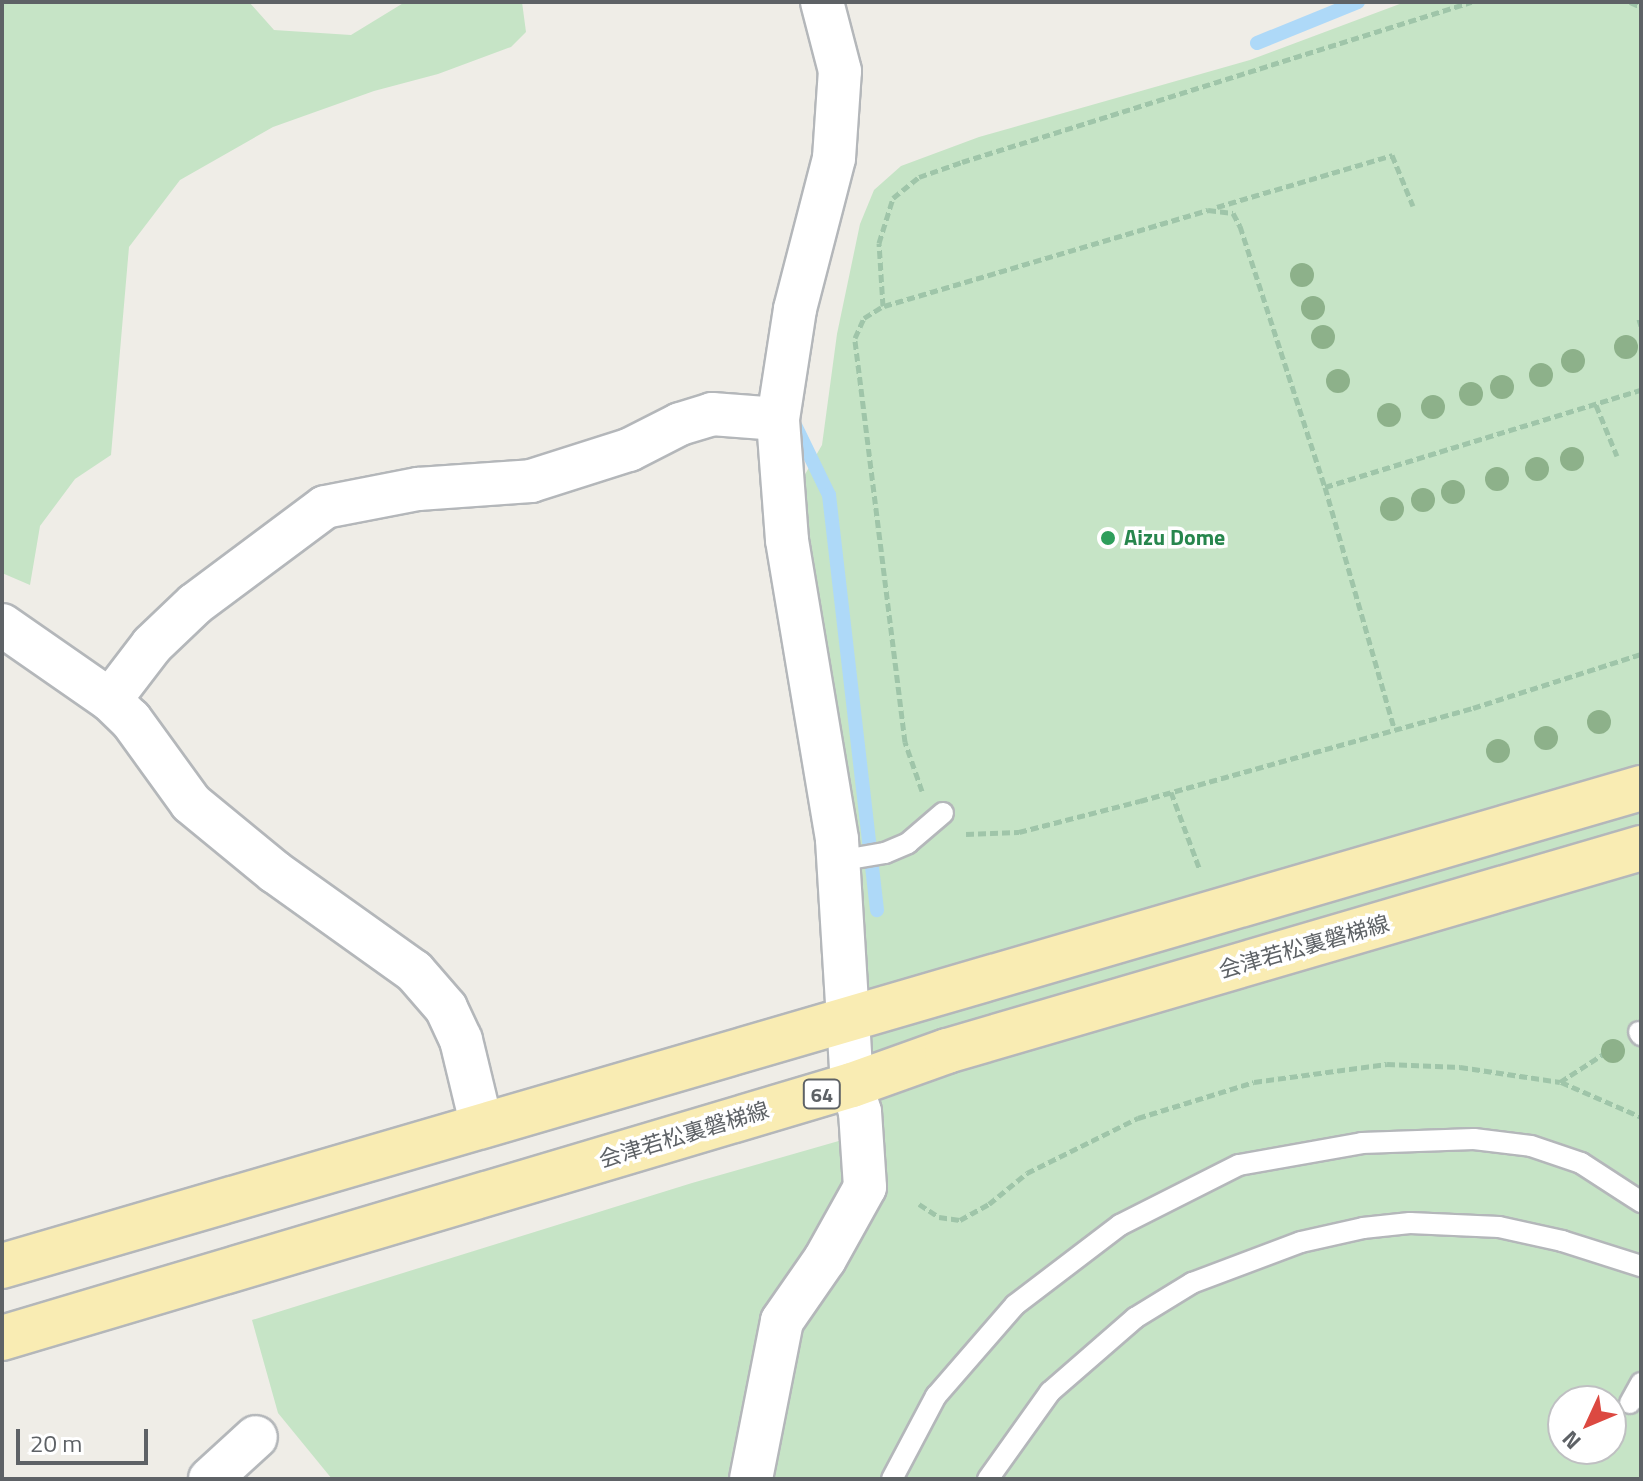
<!DOCTYPE html>
<html>
<head>
<meta charset="utf-8">
<style>
  body { margin:0 }
  #map { position:relative; width:1643px; height:1481px; overflow:hidden; background:#efede7; font-family:"Titillium Web","Noto Sans JP",sans-serif }
  div>[style] { position:absolute }
  [style*='--x'] { left:calc(var(--x)*1px); top:calc(var(--y)*1px); width:calc(var(--w)*1px); rotate:calc(var(--a)*1deg) }
  .green>* { inset:0; background:#c6e4c6 }
  .stream>* { height:14px; margin:-7px; padding:0 7px; transform-origin:7px; border-radius:7px; background:#aed9f8 }
  .path>* { height:5px; margin-top:-2.5px; transform-origin:0; background:repeating-linear-gradient(90deg,#9fc5a9 0 8px,transparent 0 12px) }
  .roads { filter:drop-shadow(2px 0 #b4b7ba) drop-shadow(-2px 0 #b4b7ba) drop-shadow(0 2px #b4b7ba) drop-shadow(0 -2px #b4b7ba) }
  .lane>* { height:20px; margin:-10px; padding:0 10px; transform-origin:10px; border-radius:10px; background:#fff }
  .street>* { height:42px; margin:-21px; padding:0 21px; transform-origin:21px; border-radius:21px; background:#fff }
  .primary>* { height:44px; margin:-22px; padding:0 22px; transform-origin:22px; border-radius:22px; background:#f9ecb3 }
  .trees>* { width:24px; height:24px; margin:-12px; border-radius:50%; background:#8db18a }
  .dots>* { width:22px; height:22px; translate:-50% -50%; box-sizing:border-box; border:4px solid #fff; border-radius:50% }
  span { translate:-50% -50%; white-space:nowrap; text-align:center; line-height:1.15; -webkit-text-stroke:7px #fff; paint-order:stroke }
  .shield-label span { padding:2px 6px; background:#fff; border:2px solid; border-radius:6px; -webkit-text-stroke-width:0 }
  .shield-label { font-size:20px; color:#5e6266; font-weight:700 }
  .leisure-label { font-size:22px; color:#27864d; font-weight:700 }
  .left { translate:0 -50%; text-align:left }
  .street-label { font-size:22px; color:#5e6266 }
  .frame { position:absolute; inset:0; border:4px solid #5e6266; pointer-events:none }
  .north { position:absolute; left:1547px; top:1385px; width:80px; height:80px; box-sizing:border-box; background:#fff; border:2px solid #bfc0c2; border-radius:50%; rotate:226deg; font-size:22px; font-weight:700; line-height:32px; text-align:center; color:#5e6266 }
  .north::after { content:''; display:block; margin:auto; width:28px; height:36px; background:#dc4941; clip-path:polygon(50% 0,100% 100%,50% 72%,0 100%) }
  .scale { position:absolute; left:16px; top:1429px; width:132px; height:36px; box-sizing:border-box; border:4px solid #5e6266; border-top:0; padding-left:10px; font-size:24px; line-height:28px; white-space:nowrap; color:#5e6266; -webkit-text-stroke:6px #fff; paint-order:stroke }
</style>
</head>
<body>
<div id="map">
  <div class="green">
    <div style="clip-path:polygon(2px 2px,249px 2px,274px 30px,351px 35px,405px 2px,522px 2px,526px 32px,511px 47px,438px 74px,374px 91px,273px 127px,180px 180px,129px 247px,111px 455px,75px 479px,40px 526px,30px 585px,2px 573px)"></div>
    <div style="clip-path:polygon(evenodd,1405px 2px,1641px 2px,1641px 1479px,332px 1479px,278px 1413px,252px 1320px,692px 1183px,884px 1128px,849px 935px,800px 483px,822px 445px,837px 334px,860px 224px,874px 190px,901px 166px,979px 137px,1250px 60px,1405px 2px,1563px 1401px,1611px 1401px,1611px 1449px,1563px 1449px,1563px 1401px)"></div>
  </div>
  <div class="stream">
    <div style="--x:1257;--y:43;--w:109;--a:-22.1"></div>
    <div style="--x:794;--y:423;--w:80;--a:64.1"></div>
    <div style="--x:829;--y:495;--w:418;--a:83.4"></div>
  </div>
  <div class="path">
    <div style="--x:1630;--y:2;--w:12;--a:24"></div>
    <div style="--x:1217;--y:207;--w:183;--a:-16.5"></div>
    <div style="--x:1392;--y:155;--w:55;--a:67.6"></div>
    <div style="--x:884;--y:306;--w:338;--a:-16.5"></div>
    <div style="--x:1208;--y:210;--w:25;--a:7"></div>
    <div style="--x:1233;--y:213;--w:15;--a:62"></div>
    <div style="--x:1240;--y:226;--w:274;--a:72"></div>
    <div style="--x:1325;--y:487;--w:250;--a:74"></div>
    <div style="--x:1639;--y:319;--w:7;--a:74"></div>
    <div style="--x:1596;--y:405;--w:55;--a:67.6"></div>
    <div style="--x:1325;--y:487;--w:331;--a:-17.1"></div>
    <div style="--x:922;--y:791;--w:52;--a:-109.1"></div>
    <div style="--x:905;--y:742;--w:407;--a:-97.1"></div>
    <div style="--x:855;--y:338;--w:22;--a:-66"></div>
    <div style="--x:864;--y:318;--w:22;--a:-32"></div>
    <div style="--x:883;--y:306;--w:63;--a:-93.6"></div>
    <div style="--x:879;--y:243;--w:47;--a:-72.7"></div>
    <div style="--x:893;--y:198;--w:33;--a:-39"></div>
    <div style="--x:919;--y:177;--w:46;--a:-19.2"></div>
    <div style="--x:962;--y:162;--w:534;--a:-17.45"></div>
    <div style="--x:1171;--y:792;--w:83;--a:69.6"></div>
    <div style="--x:966;--y:834;--w:53;--a:-2.2"></div>
    <div style="--x:1019;--y:832;--w:125;--a:-14.4"></div>
    <div style="--x:1140;--y:801;--w:346;--a:-15.6"></div>
    <div style="--x:1473;--y:708;--w:176;--a:-17.8"></div>
    <div style="--x:1561;--y:1082;--w:87;--a:23.6"></div>
    <div style="--x:919;--y:1204;--w:24;--a:33"></div>
    <div style="--x:939;--y:1217;--w:21;--a:8"></div>
    <div style="--x:960;--y:1220;--w:33;--a:-29"></div>
    <div style="--x:989;--y:1204;--w:49;--a:-39.2"></div>
    <div style="--x:1027;--y:1173;--w:124;--a:-26.4"></div>
    <div style="--x:1138;--y:1118;--w:121;--a:-17.2"></div>
    <div style="--x:1254;--y:1082;--w:134;--a:-7.7"></div>
    <div style="--x:1387;--y:1064;--w:73;--a:2.4"></div>
    <div style="--x:1460;--y:1067;--w:101;--a:8.5"></div>
    <div style="--x:1560;--y:1082;--w:63;--a:-32.7"></div>
  </div>
  <div class="roads">
    <div class="lane">
      <div style="--x:838;--y:861;--w:48;--a:-9.7"></div>
      <div style="--x:885;--y:853;--w:25;--a:-23"></div>
      <div style="--x:908;--y:843;--w:46;--a:-40.6"></div>
      <div style="--x:1639;--y:1032;--w:4;--a:56"></div>
      <div style="--x:1630;--y:1403;--w:23;--a:-61"></div>
      <div style="--x:892;--y:1479;--w:94;--a:-62.1"></div>
      <div style="--x:936;--y:1396;--w:121;--a:-49"></div>
      <div style="--x:1015;--y:1305;--w:132;--a:-37.3"></div>
      <div style="--x:1120;--y:1225;--w:133;--a:-26.8"></div>
      <div style="--x:1239;--y:1165;--w:125;--a:-10.1"></div>
      <div style="--x:1362;--y:1143;--w:112;--a:-2"></div>
      <div style="--x:1474;--y:1139;--w:57;--a:7"></div>
      <div style="--x:1531;--y:1146;--w:53;--a:18.8"></div>
      <div style="--x:1581;--y:1163;--w:72;--a:33"></div>
      <div style="--x:988;--y:1479;--w:107;--a:-54.5"></div>
      <div style="--x:1050;--y:1392;--w:113;--a:-41"></div>
      <div style="--x:1135;--y:1318;--w:67;--a:-31.6"></div>
      <div style="--x:1192;--y:1283;--w:116;--a:-20.6"></div>
      <div style="--x:1301;--y:1242;--w:64;--a:-12.7"></div>
      <div style="--x:1363;--y:1228;--w:47;--a:-6.1"></div>
      <div style="--x:1410;--y:1223;--w:89;--a:2.6"></div>
      <div style="--x:1499;--y:1227;--w:65;--a:12.5"></div>
      <div style="--x:1562;--y:1241;--w:83;--a:17.6"></div>
    </div>
    <div class="street">
      <div style="--x:2;--y:625;--w:131;--a:34.8"></div>
      <div style="--x:110;--y:700;--w:29;--a:44"></div>
      <div style="--x:131;--y:720;--w:102;--a:54.1"></div>
      <div style="--x:191;--y:803;--w:109;--a:39.4"></div>
      <div style="--x:275;--y:872;--w:171;--a:35.5"></div>
      <div style="--x:414;--y:971;--w:49;--a:49.1"></div>
      <div style="--x:446;--y:1008;--w:35;--a:65"></div>
      <div style="--x:461;--y:1040;--w:89;--a:76.4"></div>
      <div style="--x:110;--y:700;--w:69;--a:-52.6"></div>
      <div style="--x:152;--y:645;--w:59;--a:-43.6"></div>
      <div style="--x:195;--y:604;--w:162;--a:-36.7"></div>
      <div style="--x:325;--y:507;--w:95;--a:-11"></div>
      <div style="--x:418;--y:489;--w:113;--a:-4"></div>
      <div style="--x:531;--y:481;--w:103;--a:-17.6"></div>
      <div style="--x:629;--y:450;--w:57;--a:-27"></div>
      <div style="--x:680;--y:424;--w:34;--a:-17"></div>
      <div style="--x:712;--y:414;--w:66;--a:4.3"></div>
      <div style="--x:210;--y:1479;--w:62;--a:-42.4"></div>
      <div style="--x:751;--y:1479;--w:161;--a:-78.9"></div>
      <div style="--x:782;--y:1321;--w:75;--a:-55.3"></div>
      <div style="--x:825;--y:1259;--w:82;--a:-60.9"></div>
      <div style="--x:865;--y:1187;--w:75;--a:-93.8"></div>
      <div style="--x:860;--y:1112;--w:28;--a:-107"></div>
      <div style="--x:852;--y:1085;--w:246;--a:-93.5"></div>
      <div style="--x:837;--y:839;--w:303;--a:-99.5"></div>
      <div style="--x:787;--y:540;--w:121;--a:-94.3"></div>
      <div style="--x:778;--y:419;--w:111;--a:-81.2"></div>
      <div style="--x:795;--y:309;--w:156;--a:-75.5"></div>
      <div style="--x:834;--y:158;--w:87;--a:-86.1"></div>
      <div style="--x:840;--y:71;--w:71;--a:-104.6"></div>
    </div>
    <div class="primary">
      <div style="--x:2;--y:1266;--w:1707;--a:-16.26"></div>
      <div style="--x:2;--y:1338;--w:887;--a:-16.58"></div>
      <div style="--x:852;--y:1085;--w:101;--a:-19.7"></div>
      <div style="--x:947;--y:1051;--w:723;--a:-16.3"></div>
    </div>
  </div>
  <div class="trees">
    <div style="left:1302px;top:275px"></div>
    <div style="left:1313px;top:308px"></div>
    <div style="left:1323px;top:337px"></div>
    <div style="left:1626px;top:347px"></div>
    <div style="left:1573px;top:361px"></div>
    <div style="left:1541px;top:375px"></div>
    <div style="left:1338px;top:381px"></div>
    <div style="left:1502px;top:387px"></div>
    <div style="left:1471px;top:394px"></div>
    <div style="left:1433px;top:407px"></div>
    <div style="left:1389px;top:415px"></div>
    <div style="left:1572px;top:459px"></div>
    <div style="left:1537px;top:469px"></div>
    <div style="left:1497px;top:479px"></div>
    <div style="left:1453px;top:492px"></div>
    <div style="left:1423px;top:500px"></div>
    <div style="left:1392px;top:509px"></div>
    <div style="left:1599px;top:722px"></div>
    <div style="left:1546px;top:738px"></div>
    <div style="left:1498px;top:751px"></div>
    <div style="left:1613px;top:1051px"></div>
  </div>
  <div class="dots">
    <div style="left:1108px;top:538px;background:#2e9e5b"></div>
  </div>
  <div class="shield-label">
    <span style="left:822px;top:1094px">64</span>
  </div>
  <div class="leisure-label">
    <span class="left" style="left:1124px;top:538px">Aizu Dome</span>
  </div>
  <div class="street-label">
    <span style="left:1304px;top:947px;rotate:-16deg">会津若松裏磐梯線</span>
    <span style="left:684px;top:1135px;rotate:-17deg">会津若松裏磐梯線</span>
  </div>
  <div class="frame"></div>
  <div class="north">N</div>
  <div class="scale">20 m</div>
</div>
</body>
</html>
